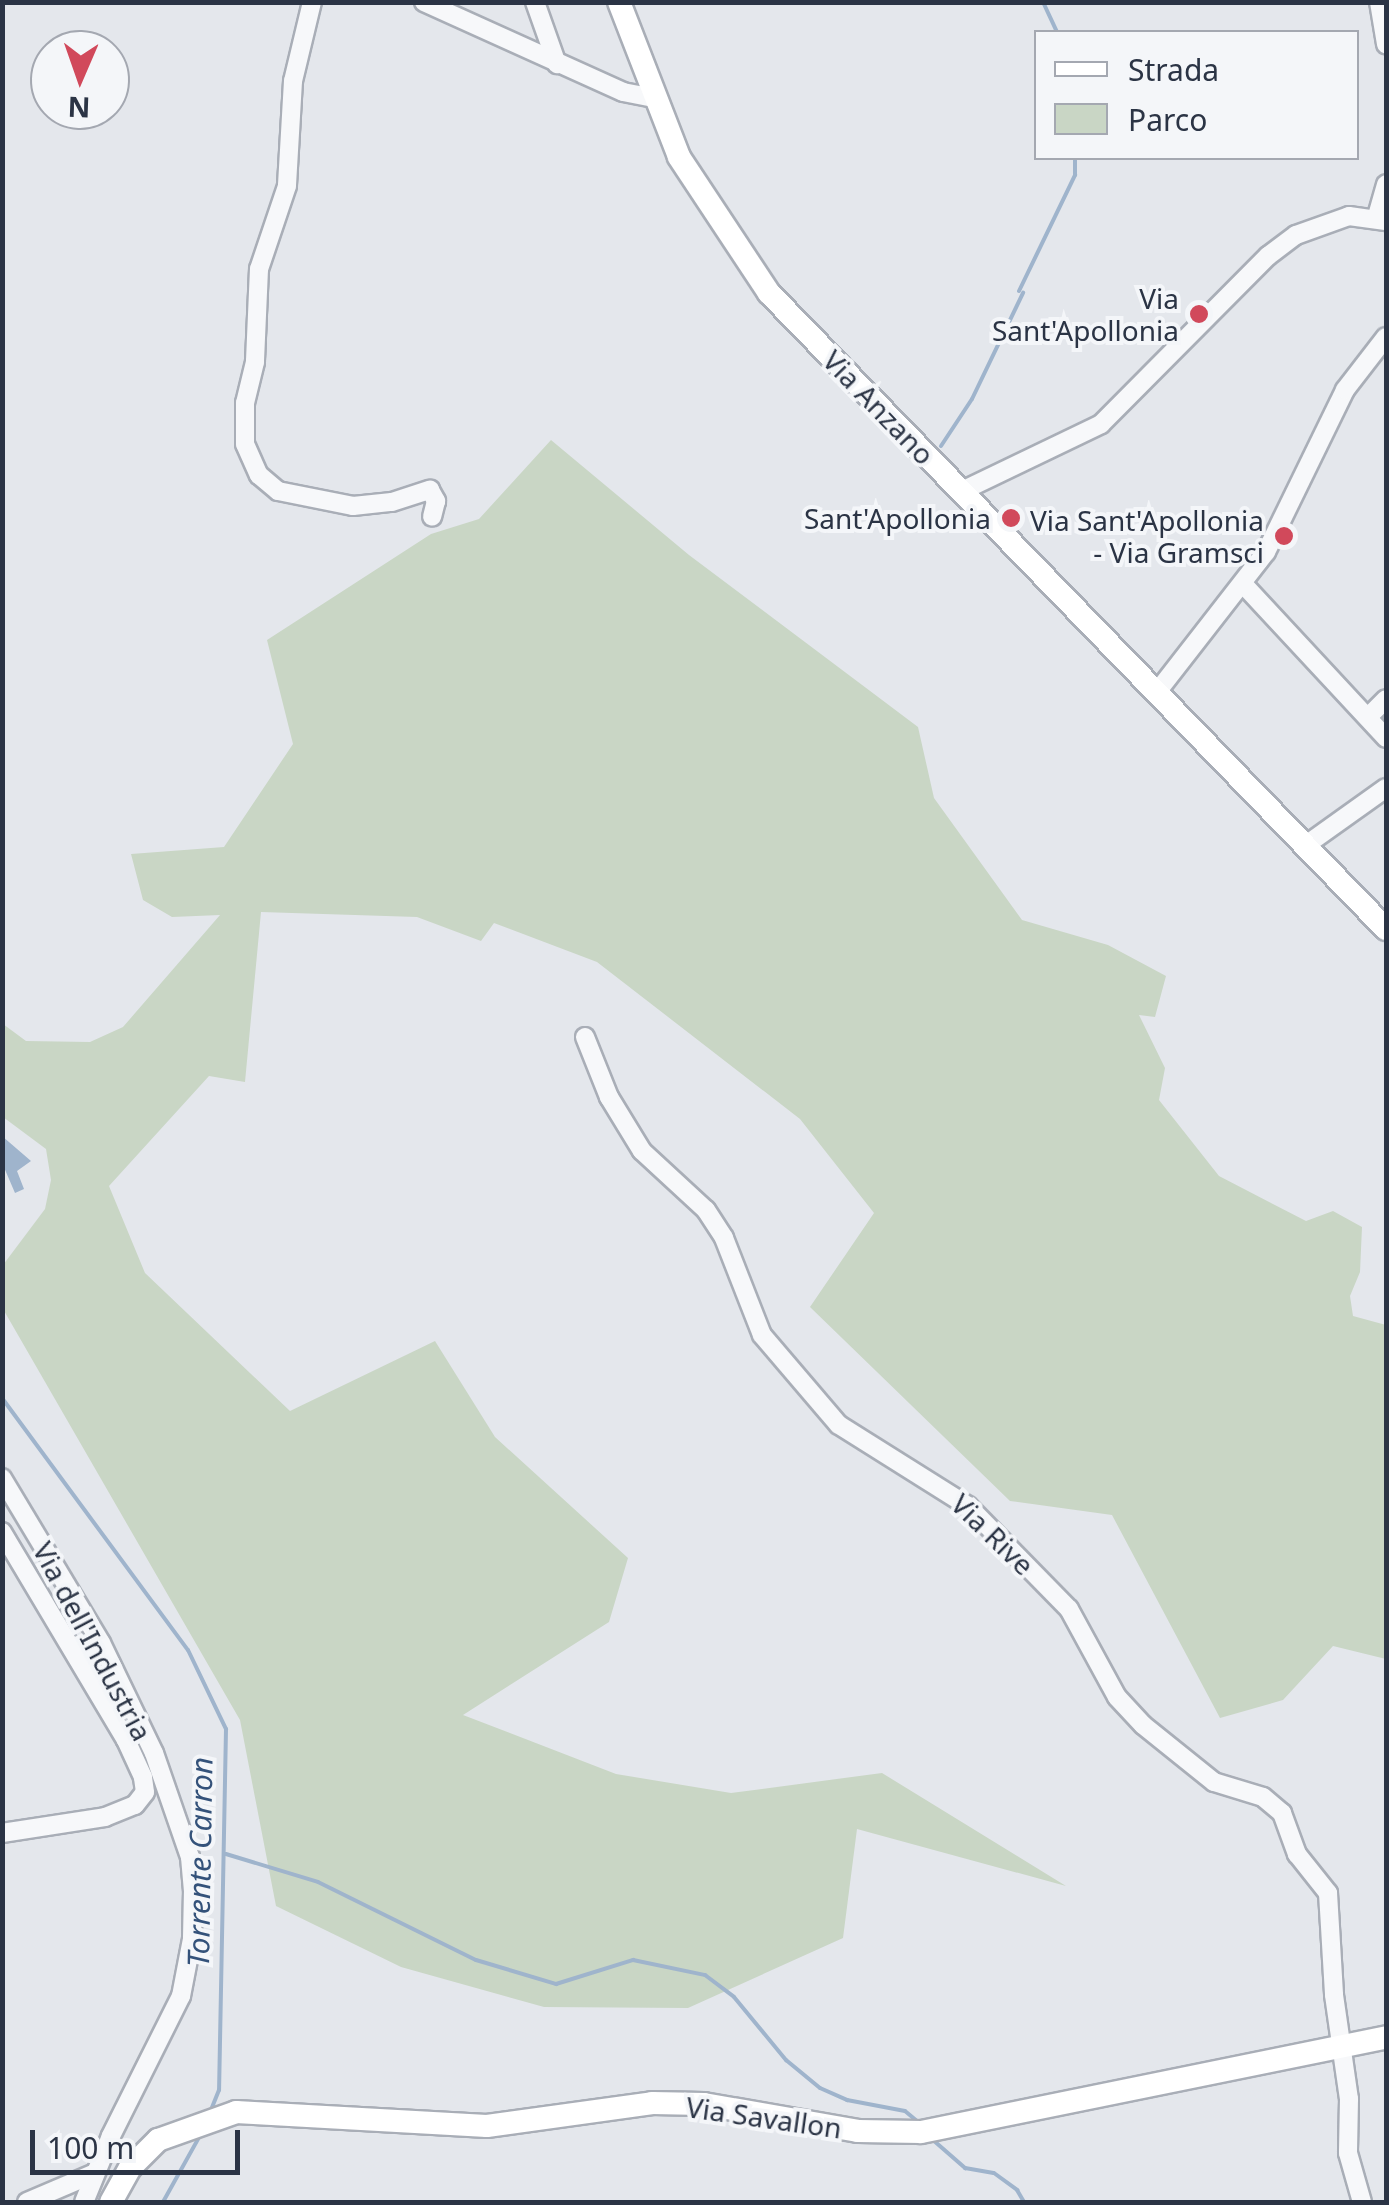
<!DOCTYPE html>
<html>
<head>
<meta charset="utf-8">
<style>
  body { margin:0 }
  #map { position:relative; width:1389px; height:2205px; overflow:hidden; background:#e4e7ec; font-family:"Noto Sans",sans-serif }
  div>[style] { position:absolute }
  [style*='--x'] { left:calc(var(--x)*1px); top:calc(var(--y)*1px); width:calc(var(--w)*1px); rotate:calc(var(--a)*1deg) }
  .green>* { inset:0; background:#c9d6c5 }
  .water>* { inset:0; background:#9fb4cc }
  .stream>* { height:4px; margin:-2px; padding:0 2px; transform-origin:2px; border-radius:2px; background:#9fb4cc }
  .roads { filter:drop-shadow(2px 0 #a9aeb7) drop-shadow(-2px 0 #a9aeb7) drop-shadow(0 2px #a9aeb7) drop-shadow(0 -2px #a9aeb7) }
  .minor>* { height:18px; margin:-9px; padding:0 9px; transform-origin:9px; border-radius:9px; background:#f7f8fa }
  .major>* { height:22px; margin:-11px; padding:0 11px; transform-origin:11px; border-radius:11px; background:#fff }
  .dots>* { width:28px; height:28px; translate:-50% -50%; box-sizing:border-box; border:5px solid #f4f6f9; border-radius:50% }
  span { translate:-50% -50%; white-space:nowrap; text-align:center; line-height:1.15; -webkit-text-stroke:8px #f4f6f9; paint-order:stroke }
  .poi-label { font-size:28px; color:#2b3445 }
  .right { translate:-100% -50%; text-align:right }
  .street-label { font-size:28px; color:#2b3445 }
  .water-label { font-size:30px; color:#34527a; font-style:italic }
  .frame { position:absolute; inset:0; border:5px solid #2b3445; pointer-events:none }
  .legend { position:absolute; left:1034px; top:30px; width:325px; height:130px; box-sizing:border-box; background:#f4f6f9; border:2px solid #a4a8b1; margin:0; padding:12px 18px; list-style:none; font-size:30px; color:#2b3445 }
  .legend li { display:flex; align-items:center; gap:20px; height:50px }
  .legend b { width:50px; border:2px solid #a4a8b1 }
  .north { position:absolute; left:30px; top:30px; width:100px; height:100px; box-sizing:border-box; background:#f4f6f9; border:2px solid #a4a8b1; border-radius:50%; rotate:182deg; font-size:28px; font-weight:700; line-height:40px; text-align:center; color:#2b3445 }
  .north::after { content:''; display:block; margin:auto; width:35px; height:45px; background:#d1495b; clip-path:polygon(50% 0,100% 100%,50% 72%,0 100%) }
  .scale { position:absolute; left:30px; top:2130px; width:210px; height:45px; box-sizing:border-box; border:5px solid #2b3445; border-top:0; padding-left:12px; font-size:30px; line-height:35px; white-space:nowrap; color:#2b3445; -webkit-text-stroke:8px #f4f6f9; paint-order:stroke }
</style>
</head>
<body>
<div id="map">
  <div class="green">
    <div style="clip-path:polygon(551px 440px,689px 555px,918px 727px,934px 798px,1022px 920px,1108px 945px,1166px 976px,1155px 1017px,1139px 1015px,1165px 1068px,1159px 1100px,1219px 1176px,1306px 1221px,1333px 1211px,1362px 1227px,1360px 1272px,1350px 1296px,1353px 1316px,1386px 1325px,1386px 1659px,1333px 1646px,1283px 1700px,1220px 1718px,1112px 1515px,1010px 1501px,810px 1307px,874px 1213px,800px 1119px,597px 962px,494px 923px,481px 941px,417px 917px,261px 912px,245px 1082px,209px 1076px,109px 1186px,145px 1273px,290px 1411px,435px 1341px,495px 1437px,628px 1558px,609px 1622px,463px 1715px,616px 1774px,731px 1793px,882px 1773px,1066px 1886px,857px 1829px,843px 1938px,688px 2008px,544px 2007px,401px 1967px,276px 1906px,240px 1720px,3px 1309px,3px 1265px,45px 1209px,51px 1180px,46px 1149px,3px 1117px,3px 1024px,26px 1041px,90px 1042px,123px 1027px,220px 915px,172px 917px,143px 900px,131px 854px,224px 847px,293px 744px,267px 640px,431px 534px,479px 519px)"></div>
  </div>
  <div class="water">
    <div style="clip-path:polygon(2px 1136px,31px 1161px,17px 1171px,24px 1189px,15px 1193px,3px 1165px)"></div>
  </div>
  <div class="stream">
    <div style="--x:1043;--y:2;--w:33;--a:65"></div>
    <div style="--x:1019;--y:291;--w:129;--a:-64.2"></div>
    <div style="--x:1075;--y:175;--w:17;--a:-90"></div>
    <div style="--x:941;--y:446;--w:56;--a:-56.6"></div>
    <div style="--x:972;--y:399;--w:118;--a:-64.3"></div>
    <div style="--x:2;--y:1398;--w:313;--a:53.6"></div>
    <div style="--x:188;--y:1650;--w:88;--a:64.3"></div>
    <div style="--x:226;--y:1729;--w:361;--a:91.1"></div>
    <div style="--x:219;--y:2090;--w:22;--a:112"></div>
    <div style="--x:226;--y:1854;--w:96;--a:16.9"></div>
    <div style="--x:318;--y:1882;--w:176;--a:26.3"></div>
    <div style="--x:476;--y:1960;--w:84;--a:16.7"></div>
    <div style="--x:556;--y:1984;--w:81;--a:-17.3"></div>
    <div style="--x:633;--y:1960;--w:74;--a:11.8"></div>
    <div style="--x:705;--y:1975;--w:36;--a:37"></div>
    <div style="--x:734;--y:1997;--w:82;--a:50.5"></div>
    <div style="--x:786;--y:2060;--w:44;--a:39.5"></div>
    <div style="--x:820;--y:2088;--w:30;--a:24"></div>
    <div style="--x:847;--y:2100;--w:59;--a:10.7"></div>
    <div style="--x:905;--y:2111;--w:16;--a:40"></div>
    <div style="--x:933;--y:2140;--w:43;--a:41.2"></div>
    <div style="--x:965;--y:2168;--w:29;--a:10"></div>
    <div style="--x:994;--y:2173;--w:29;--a:36"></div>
    <div style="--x:1017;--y:2190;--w:14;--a:60"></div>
    <div style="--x:163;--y:2202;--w:80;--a:-60.9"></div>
  </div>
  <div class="roads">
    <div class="minor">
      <div style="--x:312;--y:2;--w:81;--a:103.5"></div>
      <div style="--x:293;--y:81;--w:105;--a:93.3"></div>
      <div style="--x:287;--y:186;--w:88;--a:108.6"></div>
      <div style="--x:259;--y:269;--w:93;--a:92.5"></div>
      <div style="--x:255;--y:362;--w:42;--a:103.7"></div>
      <div style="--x:245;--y:403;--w:41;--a:90"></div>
      <div style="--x:245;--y:444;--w:34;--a:66"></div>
      <div style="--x:259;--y:475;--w:25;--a:40"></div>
      <div style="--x:278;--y:491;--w:76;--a:11.3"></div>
      <div style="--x:353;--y:506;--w:39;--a:-6"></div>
      <div style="--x:392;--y:502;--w:40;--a:-18"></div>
      <div style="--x:430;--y:490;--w:13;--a:61"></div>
      <div style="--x:436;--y:501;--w:16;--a:104"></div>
      <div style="--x:424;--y:2;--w:218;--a:24.3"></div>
      <div style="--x:623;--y:92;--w:31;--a:11"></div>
      <div style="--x:535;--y:2;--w:66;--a:70.5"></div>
      <div style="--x:1379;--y:2;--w:43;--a:80.5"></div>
      <div style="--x:1377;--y:216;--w:33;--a:-74"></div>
      <div style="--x:962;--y:491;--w:154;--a:-25.7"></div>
      <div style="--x:1101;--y:424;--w:237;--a:-45.2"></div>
      <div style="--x:1268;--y:256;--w:35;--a:-37"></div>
      <div style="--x:1296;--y:235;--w:56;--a:-19.7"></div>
      <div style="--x:1349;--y:216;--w:37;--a:8"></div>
      <div style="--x:1244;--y:585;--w:209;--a:47.1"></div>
      <div style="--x:1157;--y:692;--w:177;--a:-52.1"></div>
      <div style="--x:1266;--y:552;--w:180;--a:-64"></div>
      <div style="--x:1345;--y:390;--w:67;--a:-52.3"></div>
      <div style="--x:1368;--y:717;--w:25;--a:-45"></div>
      <div style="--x:1306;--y:845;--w:98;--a:-35.5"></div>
      <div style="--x:585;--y:1037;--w:65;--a:68.2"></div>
      <div style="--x:609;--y:1097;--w:63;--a:58.6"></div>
      <div style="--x:642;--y:1151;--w:87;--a:42.7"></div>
      <div style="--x:706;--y:1210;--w:33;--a:57"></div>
      <div style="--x:724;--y:1238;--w:104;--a:68.6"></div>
      <div style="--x:762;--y:1335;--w:118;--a:49.5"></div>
      <div style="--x:839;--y:1425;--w:152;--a:32.1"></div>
      <div style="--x:968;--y:1506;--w:144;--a:45.6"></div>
      <div style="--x:1069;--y:1609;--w:100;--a:61.4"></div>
      <div style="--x:1117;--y:1697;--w:38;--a:47"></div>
      <div style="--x:1143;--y:1725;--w:91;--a:38.8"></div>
      <div style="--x:1214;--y:1782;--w:51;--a:17"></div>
      <div style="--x:1263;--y:1797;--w:25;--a:40"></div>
      <div style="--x:1282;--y:1813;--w:44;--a:69.9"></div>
      <div style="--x:1297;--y:1854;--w:50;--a:51.5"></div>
      <div style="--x:1328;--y:1893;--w:102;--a:86.6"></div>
      <div style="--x:1334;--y:1995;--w:105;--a:81.8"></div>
      <div style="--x:1349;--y:2099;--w:54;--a:91.1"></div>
      <div style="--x:1348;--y:2153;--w:51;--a:74.1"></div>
      <div style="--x:2;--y:1478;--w:192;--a:59"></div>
      <div style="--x:101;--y:1643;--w:122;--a:64.3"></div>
      <div style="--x:154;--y:1753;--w:110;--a:70.9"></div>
      <div style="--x:190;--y:1857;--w:33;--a:85"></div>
      <div style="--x:193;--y:1890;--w:49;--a:91.2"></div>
      <div style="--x:192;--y:1939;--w:58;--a:100.9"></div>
      <div style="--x:181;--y:1996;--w:157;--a:116.6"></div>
      <div style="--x:111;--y:2136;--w:71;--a:112.2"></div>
      <div style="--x:2;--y:1532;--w:242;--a:59.2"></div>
      <div style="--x:2;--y:1833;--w:104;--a:-8.8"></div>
      <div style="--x:105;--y:1817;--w:32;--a:-22"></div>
      <div style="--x:135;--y:1805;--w:16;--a:-52"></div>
      <div style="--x:145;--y:1792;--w:15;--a:-98"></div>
      <div style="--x:143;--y:1777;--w:41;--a:-114.7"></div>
      <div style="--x:126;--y:1740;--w:11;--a:-27"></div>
      <div style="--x:27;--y:2202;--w:74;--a:-23.1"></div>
    </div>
    <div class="major">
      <div style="--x:619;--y:2;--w:166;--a:68.8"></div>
      <div style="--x:679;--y:157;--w:163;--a:56.5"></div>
      <div style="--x:769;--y:293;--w:886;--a:45.87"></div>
      <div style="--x:111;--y:2202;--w:39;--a:-61"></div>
      <div style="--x:130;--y:2168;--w:40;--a:-45"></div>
      <div style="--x:158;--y:2140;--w:83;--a:-19.7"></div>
      <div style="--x:236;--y:2112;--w:251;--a:3.2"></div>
      <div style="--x:487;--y:2126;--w:167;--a:-7.9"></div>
      <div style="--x:652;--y:2103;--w:52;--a:1.1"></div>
      <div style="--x:704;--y:2104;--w:156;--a:9.9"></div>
      <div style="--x:858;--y:2131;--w:63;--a:0.9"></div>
      <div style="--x:921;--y:2132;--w:475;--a:-11.5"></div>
    </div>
  </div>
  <div class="dots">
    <div style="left:1199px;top:314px;background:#d1495b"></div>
    <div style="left:1011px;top:518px;background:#d1495b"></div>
    <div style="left:1284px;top:536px;background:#d1495b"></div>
  </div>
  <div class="poi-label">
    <span class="right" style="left:1179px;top:314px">Via<br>Sant'Apollonia</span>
    <span class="right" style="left:991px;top:518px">Sant'Apollonia</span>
    <span class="right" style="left:1264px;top:536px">Via Sant'Apollonia<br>- Via Gramsci</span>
  </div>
  <div class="street-label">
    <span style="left:879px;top:407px;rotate:46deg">Via Anzano</span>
    <span style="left:993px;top:1534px;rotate:44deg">Via Rive</span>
    <span style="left:93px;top:1641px;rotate:62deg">Via dell'Industria</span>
    <span style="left:764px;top:2117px;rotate:8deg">Via Savallon</span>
  </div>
  <div class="water-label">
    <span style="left:200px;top:1862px;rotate:-89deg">Torrente Carron</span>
  </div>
  <div class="frame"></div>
  <ul class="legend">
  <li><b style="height:12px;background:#fff"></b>Strada</li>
  <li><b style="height:28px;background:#c9d6c5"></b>Parco</li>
  </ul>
  <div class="north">N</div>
  <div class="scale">100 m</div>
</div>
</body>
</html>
